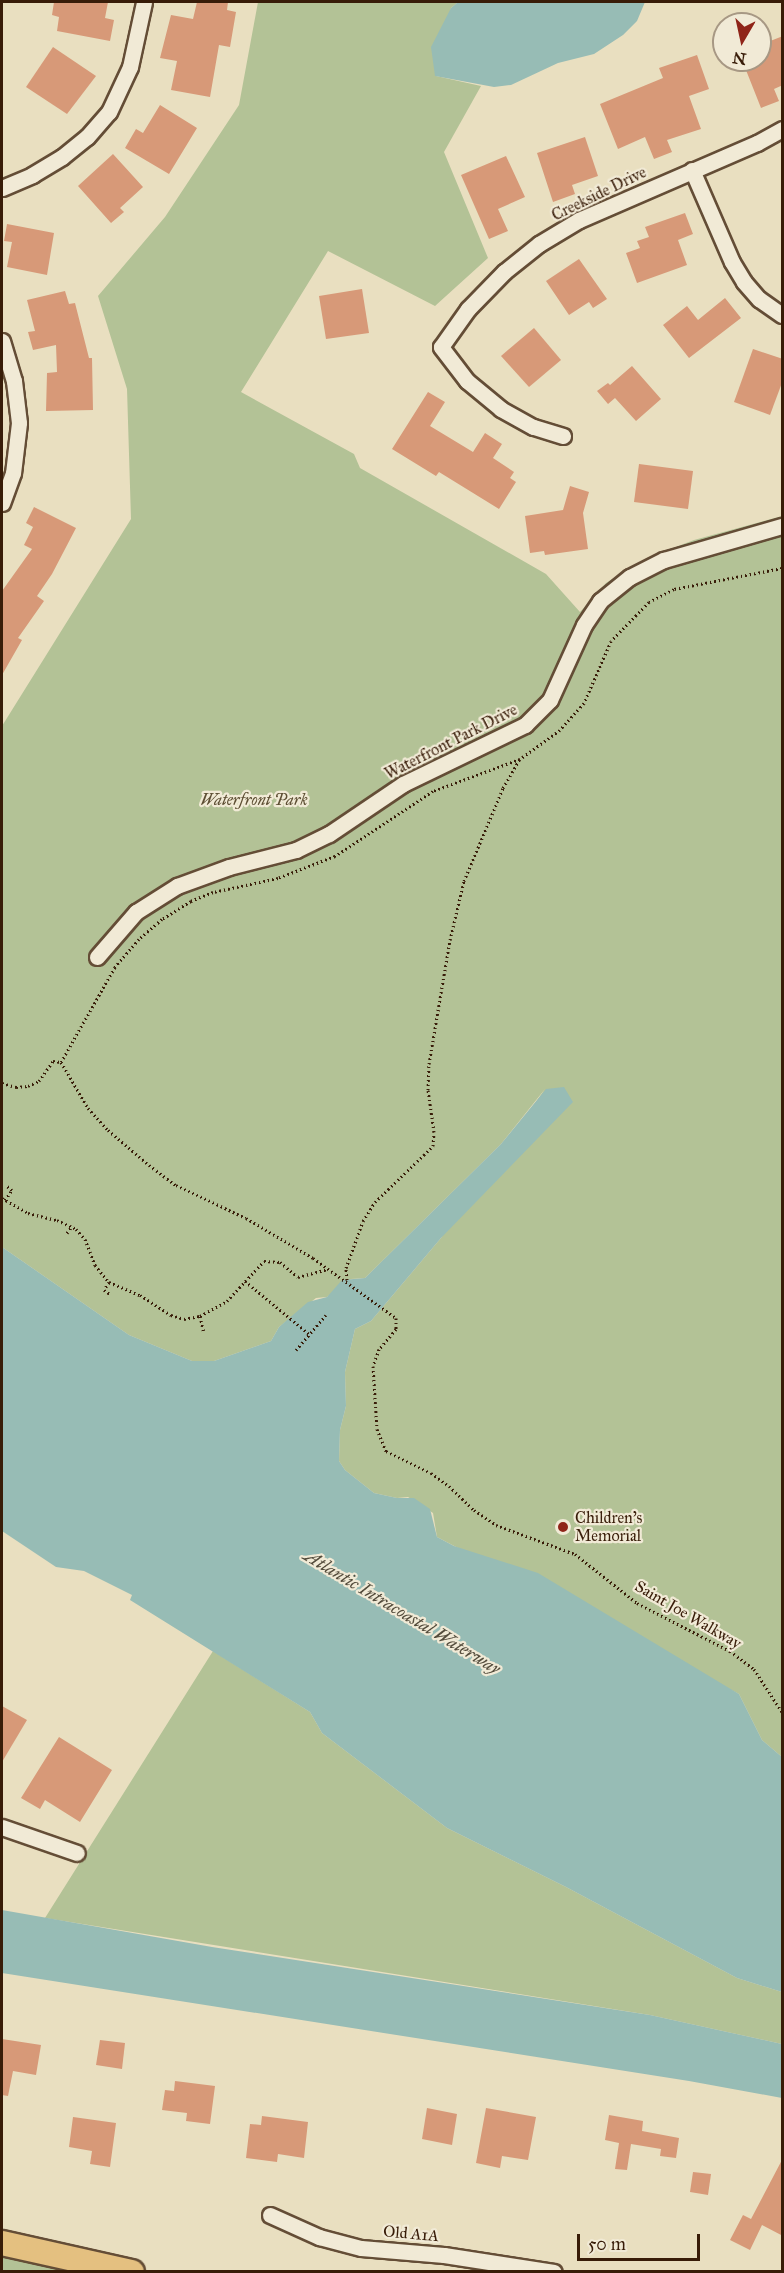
<!DOCTYPE html>
<html>
<head>
<meta charset="utf-8">
<style>
  body { margin:0 }
  #map { position:relative; width:784px; height:2273px; overflow:hidden; background:#e9dfc0; font-family:"IM FELL Great Primer",serif }
  div>[style] { position:absolute }
  [style*='--x'] { left:calc(var(--x)*1px); top:calc(var(--y)*1px); width:calc(var(--w)*1px); rotate:calc(var(--a)*1deg) }
  .green>* { inset:0; background:#b3c296 }
  .water>* { inset:0; background:#97bcb5 }
  .building>* { inset:0; background:#d79978 }
  .path>* { height:3px; margin-top:-1.5px; transform-origin:0; background:repeating-linear-gradient(90deg,#381c08 0 1.5px,transparent 0 4.5px) }
  .roads { filter:drop-shadow(2px 0 #644d36) drop-shadow(-2px 0 #644d36) drop-shadow(0 2px #644d36) drop-shadow(0 -2px #644d36) }
  .minor>* { height:15px; margin:-7.5px; padding:0 7.5px; transform-origin:7.5px; border-radius:7.5px; background:#f1ead6 }
  .primary>* { height:24px; margin:-12px; padding:0 12px; transform-origin:12px; border-radius:12px; background:#e4c080 }
  .dots>* { width:16px; height:16px; translate:-50% -50%; box-sizing:border-box; border:3px solid #f1ead6; border-radius:50% }
  span { translate:-50% -50%; white-space:nowrap; text-align:center; line-height:1.15; -webkit-text-stroke:4.5px #f1ead6; paint-order:stroke }
  .street-label { font-size:16px; color:#381c08 }
  .park-label { font-size:16px; color:#5d4e33; font-style:italic }
  .poi-label { font-size:16px; color:#381c08 }
  .left { translate:0 -50%; text-align:left }
  .water-label { font-size:18px; color:#544c3c; font-style:italic }
  .frame { position:absolute; inset:0; border:3px solid #381c08; pointer-events:none }
  .north { position:absolute; left:712px; top:12px; width:60px; height:60px; box-sizing:border-box; background:#f1ead6; border:2px solid #a79884; border-radius:50%; rotate:189deg; font-size:16px; font-weight:700; line-height:24px; text-align:center; color:#381c08 }
  .north::after { content:''; display:block; margin:auto; width:21px; height:27px; background:#8f2418; clip-path:polygon(50% 0,100% 100%,50% 72%,0 100%) }
  .scale { position:absolute; left:577px; top:2234px; width:123px; height:27px; box-sizing:border-box; border:3px solid #381c08; border-top:0; padding-left:8px; font-size:18px; line-height:21px; white-space:nowrap; color:#381c08; -webkit-text-stroke:4px #f1ead6; paint-order:stroke }
</style>
</head>
<body>
<div id="map">
  <div class="green">
    <div style="clip-path:polygon(258px 2px,458px 2px,451px 8px,436px 76px,481px 86px,444px 152px,488px 258px,435px 306px,328px 251px,241px 392px,354px 454px,360px 468px,546px 574px,580px 612px,606px 583px,647px 558px,694px 540px,782px 516px,782px 1757px,762px 1740px,739px 1694px,437px 1537px,433px 1513px,408px 1497px,397px 1498px,374px 1493px,345px 1470px,339px 1461px,340px 1430px,346px 1406px,345px 1372px,355px 1329px,371px 1321px,441px 1238px,545px 1089px,501px 1144px,365px 1278px,351px 1279px,327px 1297px,316px 1298px,279px 1327px,271px 1341px,214px 1361px,192px 1361px,129px 1335px,2px 1247px,2px 726px,131px 519px,127px 389px,98px 296px,165px 217px,239px 105px)"></div>
    <div style="clip-path:polygon(213px 1651px,310px 1712px,322px 1733px,447px 1828px,566px 1887px,737px 1978px,782px 1992px,782px 2044px,650px 2015px,45px 1918px)"></div>
    <div style="clip-path:polygon(2px 2256px,26px 2260px,77px 2271px,2px 2271px)"></div>
  </div>
  <div class="water">
    <div style="clip-path:polygon(458px 2px,645px 2px,637px 21px,623px 35px,594px 54px,558px 63px,511px 85px,494px 87px,435px 76px,431px 47px,451px 8px)"></div>
    <div style="clip-path:polygon(564px 1087px,573px 1102px,441px 1238px,371px 1321px,355px 1329px,345px 1372px,346px 1406px,340px 1430px,339px 1461px,345px 1470px,374px 1493px,397px 1498px,414px 1498px,430px 1509px,437px 1537px,454px 1546px,538px 1573px,739px 1694px,762px 1740px,782px 1757px,782px 1992px,737px 1978px,566px 1887px,447px 1828px,322px 1733px,310px 1712px,130px 1600px,132px 1595px,84px 1571px,56px 1567px,2px 1531px,2px 1247px,129px 1335px,192px 1361px,214px 1361px,271px 1341px,279px 1327px,308px 1302px,327px 1297px,342px 1280px,365px 1278px,501px 1144px,546px 1089px)"></div>
    <div style="clip-path:polygon(2px 1910px,212px 1947px,650px 2015px,782px 2044px,782px 2098px,689px 2081px,2px 1973px)"></div>
  </div>
  <div class="building">
    <div style="clip-path:polygon(54px 2px,108px 2px,105px 18px,114px 20px,110px 41px,57px 31px,59px 17px,52px 15px)"></div>
    <div style="clip-path:polygon(197px 2px,228px 2px,227px 10px,236px 12px,230px 47px,219px 45px,210px 97px,171px 90px,177px 61px,160px 58px,171px 15px,193px 19px)"></div>
    <div style="clip-path:polygon(783px 36px,783px 85px,774px 89px,779px 101px,761px 108px,742px 60px,760px 60px,760px 45px)"></div>
    <div style="clip-path:polygon(53px 47px,96px 76px,67px 114px,26px 87px)"></div>
    <div style="clip-path:polygon(697px 55px,709px 89px,689px 96px,701px 129px,667px 140px,672px 152px,654px 159px,645px 137px,618px 149px,600px 104px,663px 78px,659px 68px)"></div>
    <div style="clip-path:polygon(160px 105px,197px 128px,169px 174px,125px 148px,136px 129px,143px 133px)"></div>
    <div style="clip-path:polygon(585px 137px,598px 176px,572px 185px,575px 194px,553px 202px,537px 153px)"></div>
    <div style="clip-path:polygon(113px 154px,143px 187px,120px 208px,124px 212px,111px 223px,78px 186px)"></div>
    <div style="clip-path:polygon(506px 156px,525px 197px,498px 209px,508px 231px,489px 239px,461px 175px)"></div>
    <div style="clip-path:polygon(685px 213px,693px 234px,678px 240px,687px 265px,637px 283px,626px 253px,640px 248px,637px 241px,649px 237px,645px 227px)"></div>
    <div style="clip-path:polygon(7px 224px,54px 233px,47px 275px,7px 267px,12px 242px,4px 241px)"></div>
    <div style="clip-path:polygon(579px 259px,607px 299px,593px 308px,589px 302px,569px 315px,546px 281px)"></div>
    <div style="clip-path:polygon(362px 289px,369px 333px,326px 339px,319px 296px)"></div>
    <div style="clip-path:polygon(65px 291px,69px 304px,75px 303px,89px 358px,92px 358px,93px 410px,46px 411px,47px 373px,57px 372px,56px 345px,33px 350px,28px 332px,35px 331px,27px 300px)"></div>
    <div style="clip-path:polygon(725px 298px,741px 318px,689px 358px,663px 325px,687px 306px,698px 320px)"></div>
    <div style="clip-path:polygon(534px 328px,561px 360px,529px 387px,501px 356px)"></div>
    <div style="clip-path:polygon(753px 349px,783px 359px,783px 380px,770px 415px,734px 402px)"></div>
    <div style="clip-path:polygon(632px 366px,661px 399px,636px 421px,615px 398px,608px 404px,597px 391px,608px 383px,610px 385px)"></div>
    <div style="clip-path:polygon(428px 392px,445px 402px,430px 426px,473px 452px,485px 433px,502px 444px,493px 458px,514px 472px,510px 478px,516px 482px,499px 509px,439px 472px,436px 476px,392px 449px)"></div>
    <div style="clip-path:polygon(639px 464px,693px 471px,688px 509px,634px 502px)"></div>
    <div style="clip-path:polygon(570px 486px,589px 492px,583px 513px,588px 549px,545px 555px,544px 551px,530px 553px,525px 516px,563px 510px)"></div>
    <div style="clip-path:polygon(34px 507px,76px 528px,52px 574px,37px 596px,44px 601px,18px 638px,22px 640px,2px 675px,2px 591px,32px 549px,24px 545px,33px 527px,26px 523px)"></div>
    <div style="clip-path:polygon(2px 1706px,27px 1720px,2px 1762px)"></div>
    <div style="clip-path:polygon(59px 1737px,112px 1770px,80px 1822px,45px 1800px,40px 1809px,21px 1798px)"></div>
    <div style="clip-path:polygon(2px 2039px,41px 2045px,36px 2075px,13px 2071px,8px 2096px,2px 2095px)"></div>
    <div style="clip-path:polygon(100px 2040px,125px 2043px,122px 2069px,96px 2065px)"></div>
    <div style="clip-path:polygon(175px 2081px,215px 2086px,210px 2124px,186px 2121px,187px 2113px,162px 2110px,165px 2090px,174px 2091px)"></div>
    <div style="clip-path:polygon(427px 2108px,457px 2114px,452px 2145px,422px 2139px)"></div>
    <div style="clip-path:polygon(486px 2108px,536px 2117px,528px 2160px,502px 2156px,500px 2168px,476px 2163px)"></div>
    <div style="clip-path:polygon(609px 2115px,643px 2121px,642px 2131px,679px 2138px,676px 2158px,660px 2156px,661px 2149px,631px 2144px,627px 2170px,615px 2169px,619px 2143px,605px 2140px)"></div>
    <div style="clip-path:polygon(262px 2116px,308px 2122px,304px 2158px,278px 2154px,277px 2162px,246px 2158px,250px 2124px,261px 2125px)"></div>
    <div style="clip-path:polygon(73px 2117px,116px 2123px,110px 2167px,90px 2164px,92px 2151px,69px 2147px)"></div>
    <div style="clip-path:polygon(783px 2158px,783px 2236px,762px 2225px,750px 2250px,730px 2240px,743px 2215px,751px 2219px)"></div>
    <div style="clip-path:polygon(693px 2172px,711px 2174px,708px 2195px,690px 2192px)"></div>
  </div>
  <div class="path">
    <div style="--x:782;--y:568;--w:110;--a:169"></div>
    <div style="--x:674;--y:589;--w:28;--a:153"></div>
    <div style="--x:649;--y:602;--w:54;--a:134.3"></div>
    <div style="--x:611;--y:641;--w:68;--a:113.5"></div>
    <div style="--x:584;--y:703;--w:36;--a:132"></div>
    <div style="--x:560;--y:730;--w:49;--a:144.1"></div>
    <div style="--x:520;--y:759;--w:93;--a:159.8"></div>
    <div style="--x:433;--y:791;--w:118;--a:146.4"></div>
    <div style="--x:335;--y:856;--w:61;--a:158.9"></div>
    <div style="--x:278;--y:878;--w:66;--a:167.8"></div>
    <div style="--x:213;--y:892;--w:24;--a:158"></div>
    <div style="--x:191;--y:901;--w:34;--a:148"></div>
    <div style="--x:162;--y:919;--w:30;--a:139"></div>
    <div style="--x:139;--y:939;--w:37;--a:131"></div>
    <div style="--x:115;--y:967;--w:109;--a:119.6"></div>
    <div style="--x:61;--y:1062;--w:53;--a:59.6"></div>
    <div style="--x:88;--y:1108;--w:30;--a:48"></div>
    <div style="--x:108;--y:1130;--w:54;--a:40.5"></div>
    <div style="--x:149;--y:1165;--w:34;--a:37"></div>
    <div style="--x:176;--y:1185;--w:77;--a:25.2"></div>
    <div style="--x:246;--y:1218;--w:78;--a:30.8"></div>
    <div style="--x:313;--y:1258;--w:102;--a:35.9"></div>
    <div style="--x:396;--y:1318;--w:11;--a:90"></div>
    <div style="--x:396;--y:1329;--w:26;--a:130"></div>
    <div style="--x:379;--y:1349;--w:18;--a:109"></div>
    <div style="--x:373;--y:1366;--w:63;--a:86.4"></div>
    <div style="--x:377;--y:1429;--w:24;--a:68"></div>
    <div style="--x:386;--y:1451;--w:50;--a:26.1"></div>
    <div style="--x:431;--y:1473;--w:22;--a:36"></div>
    <div style="--x:449;--y:1486;--w:35;--a:44"></div>
    <div style="--x:474;--y:1510;--w:27;--a:34"></div>
    <div style="--x:496;--y:1525;--w:84;--a:20.2"></div>
    <div style="--x:575;--y:1554;--w:79;--a:38.3"></div>
    <div style="--x:637;--y:1603;--w:105;--a:27.3"></div>
    <div style="--x:730;--y:1651;--w:30;--a:37"></div>
    <div style="--x:754;--y:1669;--w:51;--a:56.9"></div>
    <div style="--x:2;--y:1083;--w:15;--a:16"></div>
    <div style="--x:16;--y:1087;--w:12;--a:-5"></div>
    <div style="--x:28;--y:1086;--w:12;--a:-24"></div>
    <div style="--x:39;--y:1081;--w:24;--a:-55"></div>
    <div style="--x:53;--y:1061;--w:8;--a:7"></div>
    <div style="--x:2;--y:1198;--w:30;--a:30"></div>
    <div style="--x:28;--y:1213;--w:30;--a:14"></div>
    <div style="--x:57;--y:1220;--w:21;--a:25"></div>
    <div style="--x:76;--y:1229;--w:13;--a:48"></div>
    <div style="--x:85;--y:1239;--w:28;--a:69"></div>
    <div style="--x:95;--y:1265;--w:22;--a:51"></div>
    <div style="--x:109;--y:1282;--w:34;--a:23"></div>
    <div style="--x:140;--y:1295;--w:37;--a:33"></div>
    <div style="--x:171;--y:1315;--w:14;--a:17"></div>
    <div style="--x:184;--y:1319;--w:16;--a:-11"></div>
    <div style="--x:200;--y:1316;--w:31;--a:-29"></div>
    <div style="--x:227;--y:1301;--w:54;--a:-47.2"></div>
    <div style="--x:264;--y:1261;--w:16;--a:4"></div>
    <div style="--x:280;--y:1262;--w:23;--a:40"></div>
    <div style="--x:298;--y:1277;--w:31;--a:-15"></div>
    <div style="--x:5;--y:1200;--w:12;--a:-55"></div>
    <div style="--x:12;--y:1190;--w:6;--a:-141"></div>
    <div style="--x:67;--y:1233;--w:9;--a:-54"></div>
    <div style="--x:347;--y:1280;--w:12;--a:-95"></div>
    <div style="--x:346;--y:1268;--w:50;--a:-70.1"></div>
    <div style="--x:363;--y:1221;--w:22;--a:-58"></div>
    <div style="--x:375;--y:1202;--w:81;--a:-44"></div>
    <div style="--x:433;--y:1146;--w:14;--a:-86"></div>
    <div style="--x:434;--y:1132;--w:42;--a:-98.1"></div>
    <div style="--x:428;--y:1090;--w:26;--a:-88"></div>
    <div style="--x:429;--y:1064;--w:126;--a:-80.4"></div>
    <div style="--x:450;--y:940;--w:61;--a:-76.7"></div>
    <div style="--x:464;--y:881;--w:101;--a:-67.2"></div>
    <div style="--x:503;--y:788;--w:34;--a:-60"></div>
    <div style="--x:245;--y:1281;--w:83;--a:39.6"></div>
    <div style="--x:109;--y:1282;--w:9;--a:122"></div>
    <div style="--x:104;--y:1290;--w:7;--a:34"></div>
    <div style="--x:200;--y:1316;--w:17;--a:77"></div>
    <div style="--x:296;--y:1350;--w:46;--a:-49.4"></div>
  </div>
  <div class="roads">
    <div class="minor">
      <div style="--x:692;--y:170;--w:100;--a:66.5"></div>
      <div style="--x:732;--y:262;--w:23;--a:59"></div>
      <div style="--x:744;--y:282;--w:23;--a:49"></div>
      <div style="--x:759;--y:299;--w:28;--a:35"></div>
      <div style="--x:2;--y:188;--w:33;--a:-23"></div>
      <div style="--x:32;--y:175;--w:35;--a:-31"></div>
      <div style="--x:62;--y:157;--w:32;--a:-39"></div>
      <div style="--x:87;--y:137;--w:33;--a:-49"></div>
      <div style="--x:109;--y:112;--w:50;--a:-65"></div>
      <div style="--x:130;--y:67;--w:66;--a:-77.8"></div>
      <div style="--x:2;--y:341;--w:42;--a:73.3"></div>
      <div style="--x:14;--y:381;--w:42;--a:83.2"></div>
      <div style="--x:19;--y:423;--w:50;--a:96.8"></div>
      <div style="--x:13;--y:473;--w:32;--a:110"></div>
      <div style="--x:563;--y:436;--w:31;--a:-163"></div>
      <div style="--x:533;--y:427;--w:37;--a:-151"></div>
      <div style="--x:501;--y:409;--w:44;--a:-140.5"></div>
      <div style="--x:467;--y:381;--w:43;--a:-127.4"></div>
      <div style="--x:441;--y:347;--w:47;--a:-54.6"></div>
      <div style="--x:468;--y:309;--w:52;--a:-45.8"></div>
      <div style="--x:504;--y:272;--w:45;--a:-38.7"></div>
      <div style="--x:539;--y:244;--w:47;--a:-31"></div>
      <div style="--x:579;--y:220;--w:194;--a:-23.4"></div>
      <div style="--x:757;--y:143;--w:29;--a:-29"></div>
      <div style="--x:97;--y:957;--w:60;--a:-49.1"></div>
      <div style="--x:136;--y:912;--w:49;--a:-32.4"></div>
      <div style="--x:177;--y:886;--w:55;--a:-20.1"></div>
      <div style="--x:229;--y:867;--w:69;--a:-14.2"></div>
      <div style="--x:296;--y:850;--w:37;--a:-26"></div>
      <div style="--x:329;--y:834;--w:89;--a:-34"></div>
      <div style="--x:403;--y:784;--w:136;--a:-25.8"></div>
      <div style="--x:525;--y:725;--w:35;--a:-45"></div>
      <div style="--x:550;--y:700;--w:82;--a:-65.6"></div>
      <div style="--x:584;--y:625;--w:29;--a:-56"></div>
      <div style="--x:600;--y:601;--w:38;--a:-39"></div>
      <div style="--x:630;--y:577;--w:38;--a:-27"></div>
      <div style="--x:664;--y:560;--w:123;--a:-16.1"></div>
      <div style="--x:2;--y:1827;--w:79;--a:19.1"></div>
      <div style="--x:270;--y:2215;--w:54;--a:24.2"></div>
      <div style="--x:319;--y:2237;--w:43;--a:14.7"></div>
      <div style="--x:361;--y:2248;--w:83;--a:4.8"></div>
      <div style="--x:444;--y:2255;--w:111;--a:8.8"></div>
    </div>
    <div class="primary">
      <div style="--x:2;--y:2243;--w:133;--a:12.6"></div>
    </div>
  </div>
  <div class="dots">
    <div style="left:563px;top:1527px;background:#8f2418"></div>
  </div>
  <div class="street-label">
    <span style="left:599px;top:194px;rotate:-26deg">Creekside Drive</span>
    <span style="left:451px;top:742px;rotate:-27deg">Waterfront Park Drive</span>
    <span style="left:688px;top:1615px;rotate:30deg">Saint Joe Walkway</span>
    <span style="left:411px;top:2234px;rotate:5deg">Old A1A</span>
  </div>
  <div class="park-label">
    <span style="left:254px;top:800px">Waterfront Park</span>
  </div>
  <div class="poi-label">
    <span class="left" style="left:575px;top:1527px">Children's<br>Memorial</span>
  </div>
  <div class="water-label">
    <span style="left:402px;top:1612px;rotate:31deg">Atlantic Intracoastal Waterway</span>
  </div>
  <div class="frame"></div>
  <div class="north">N</div>
  <div class="scale">50 m</div>
</div>
</body>
</html>
